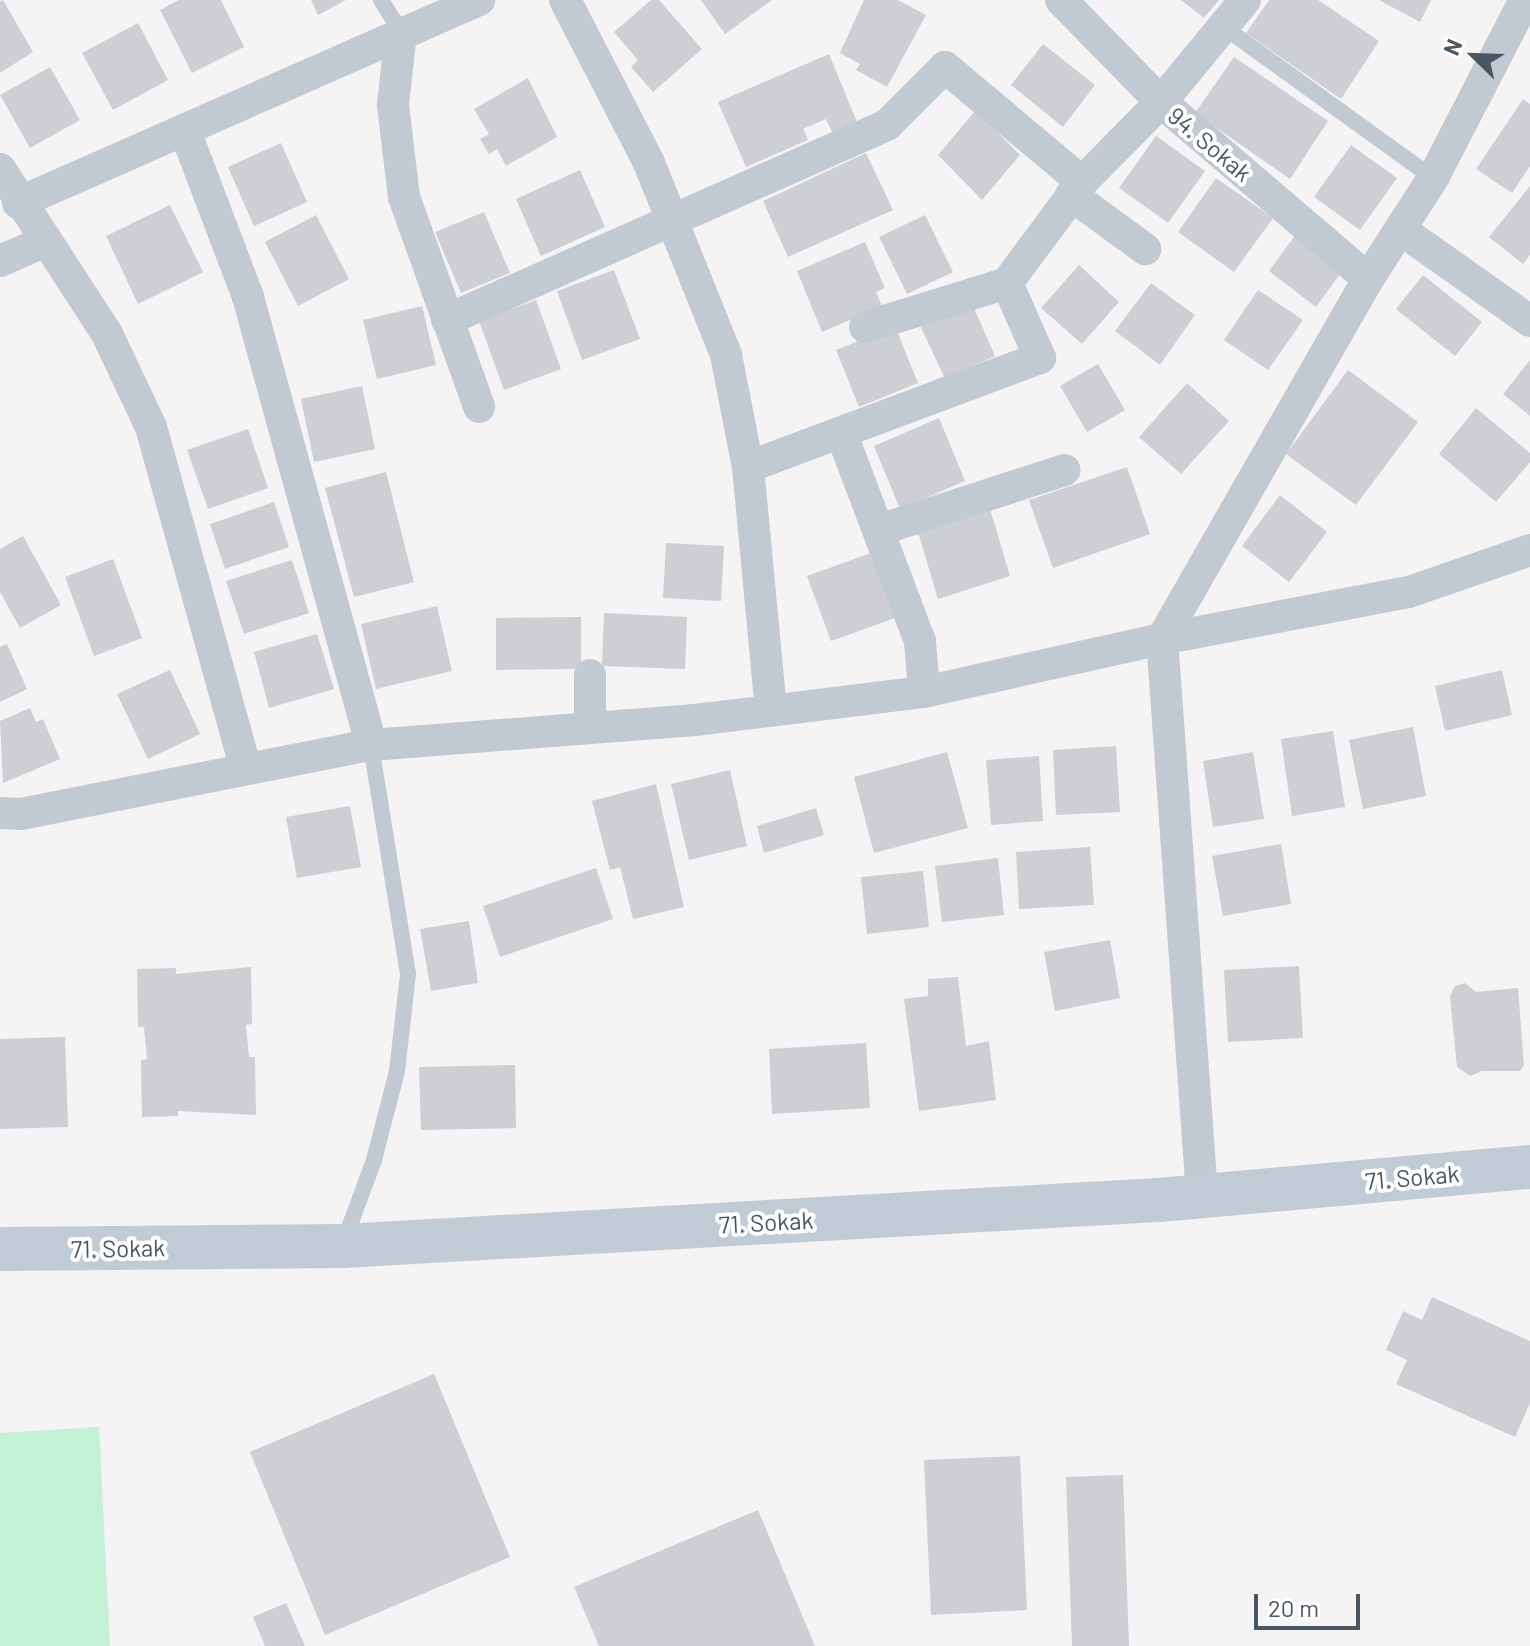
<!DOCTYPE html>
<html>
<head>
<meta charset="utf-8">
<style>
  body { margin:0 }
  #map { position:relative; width:1530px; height:1646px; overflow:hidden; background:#f5f3f3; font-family:Barlow,sans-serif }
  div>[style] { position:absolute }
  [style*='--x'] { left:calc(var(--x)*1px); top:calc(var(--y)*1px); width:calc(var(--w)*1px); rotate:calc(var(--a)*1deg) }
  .green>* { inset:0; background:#c3f1d5 }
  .building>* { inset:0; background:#cdcfd5 }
  .lane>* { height:16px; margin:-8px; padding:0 8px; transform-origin:8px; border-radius:8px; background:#c1cad2 }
  .street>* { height:32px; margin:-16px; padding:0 16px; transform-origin:16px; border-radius:16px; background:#c1cad2 }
  .secondary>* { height:44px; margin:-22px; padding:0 22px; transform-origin:22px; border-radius:22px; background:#c1cbd6 }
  span { translate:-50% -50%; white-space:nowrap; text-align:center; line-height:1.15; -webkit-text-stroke:8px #fff; paint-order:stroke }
  .street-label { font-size:24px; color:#4a5661 }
  .north { position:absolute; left:1434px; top:16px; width:80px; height:80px; -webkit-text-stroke:6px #fff; paint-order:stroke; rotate:293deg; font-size:22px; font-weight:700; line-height:32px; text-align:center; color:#4a5661 }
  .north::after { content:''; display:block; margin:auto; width:28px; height:36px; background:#4a5661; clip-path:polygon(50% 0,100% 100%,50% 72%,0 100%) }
  .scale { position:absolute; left:1254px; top:1594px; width:106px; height:36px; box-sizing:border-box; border:4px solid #4a5661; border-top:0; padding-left:10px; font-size:24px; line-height:28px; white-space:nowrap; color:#4a5661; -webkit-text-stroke:6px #fff; paint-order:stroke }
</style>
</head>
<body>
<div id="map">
  <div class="green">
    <div style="clip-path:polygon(99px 1427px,110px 1646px,0 1646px,0 1433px)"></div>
  </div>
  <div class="building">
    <div style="clip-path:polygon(3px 0,33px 52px,0 73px,0 2px)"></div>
    <div style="clip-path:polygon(179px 0,221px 0,244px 47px,192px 73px,160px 10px)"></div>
    <div style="clip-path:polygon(311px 0,346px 0,318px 15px)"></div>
    <div style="clip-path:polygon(651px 0,659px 0,702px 49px,653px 92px,631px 67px,638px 60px,614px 32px)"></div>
    <div style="clip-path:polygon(701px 0,772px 0,725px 34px)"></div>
    <div style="clip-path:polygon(864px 0,898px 0,926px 15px,887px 87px,856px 70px,860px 64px,840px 53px)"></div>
    <div style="clip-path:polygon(1181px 0,1219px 0,1204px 18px)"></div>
    <div style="clip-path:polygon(1269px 0,1318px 0,1379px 41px,1341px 99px,1246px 33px)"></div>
    <div style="clip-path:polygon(1379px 0,1431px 0,1420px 22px)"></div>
    <div style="clip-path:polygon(138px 23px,168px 80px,113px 110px,82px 53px)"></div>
    <div style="clip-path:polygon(1043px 44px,1095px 85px,1063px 127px,1011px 85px)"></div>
    <div style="clip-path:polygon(829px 54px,857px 122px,832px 132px,826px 119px,803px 129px,808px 140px,746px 167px,718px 102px)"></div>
    <div style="clip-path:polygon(1234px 57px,1328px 121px,1290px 179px,1195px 113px)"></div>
    <div style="clip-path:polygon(50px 67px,80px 120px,30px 148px,0 95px)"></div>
    <div style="clip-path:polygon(528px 78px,557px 137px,506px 166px,497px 149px,489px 154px,480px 139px,489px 134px,474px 109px)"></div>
    <div style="clip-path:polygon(1523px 99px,1530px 104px,1530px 166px,1512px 193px,1476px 169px)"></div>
    <div style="clip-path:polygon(976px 110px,1020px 155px,982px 200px,938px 155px)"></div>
    <div style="clip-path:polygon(1156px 136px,1205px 171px,1168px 223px,1119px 188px)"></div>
    <div style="clip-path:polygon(281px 143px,307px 202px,254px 226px,228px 167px)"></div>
    <div style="clip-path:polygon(1351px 145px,1397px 178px,1360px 230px,1314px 197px)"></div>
    <div style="clip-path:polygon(866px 153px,893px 210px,788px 257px,763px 201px)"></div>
    <div style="clip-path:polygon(580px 170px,605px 227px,541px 256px,516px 199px)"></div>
    <div style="clip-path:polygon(1216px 178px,1273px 218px,1234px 272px,1178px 232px)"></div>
    <div style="clip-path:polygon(1530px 186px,1530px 255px,1523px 264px,1489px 237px)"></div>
    <div style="clip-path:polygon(170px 205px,203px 272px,138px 304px,106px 236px)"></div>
    <div style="clip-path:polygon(484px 212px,510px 273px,461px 293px,435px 232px)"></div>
    <div style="clip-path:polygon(316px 215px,349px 279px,298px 306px,265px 242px)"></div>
    <div style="clip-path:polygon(925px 215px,953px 272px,907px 294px,879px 237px)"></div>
    <div style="clip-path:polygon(1296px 234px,1343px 270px,1316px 307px,1269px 271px)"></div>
    <div style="clip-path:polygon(865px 242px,885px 288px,876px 292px,882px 306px,822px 332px,797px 271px)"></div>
    <div style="clip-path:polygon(1079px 265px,1119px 302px,1082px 344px,1041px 308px)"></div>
    <div style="clip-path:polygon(614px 270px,640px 339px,582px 360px,557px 291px)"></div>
    <div style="clip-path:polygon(1423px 275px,1482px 322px,1455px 356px,1396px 309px)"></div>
    <div style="clip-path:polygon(1151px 283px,1195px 315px,1160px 365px,1115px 331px)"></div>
    <div style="clip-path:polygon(1258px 290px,1303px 320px,1268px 370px,1224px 340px)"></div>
    <div style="clip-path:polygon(970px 299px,995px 356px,945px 379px,919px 323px)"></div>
    <div style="clip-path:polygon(536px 300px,561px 369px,504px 390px,479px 321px)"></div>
    <div style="clip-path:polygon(422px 306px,436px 365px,377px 379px,363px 320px)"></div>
    <div style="clip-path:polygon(895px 326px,918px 383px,859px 407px,836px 350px)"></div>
    <div style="clip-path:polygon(1530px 360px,1530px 416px,1503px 394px)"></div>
    <div style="clip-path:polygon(1098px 364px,1125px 410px,1087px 432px,1060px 386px)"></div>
    <div style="clip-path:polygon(1348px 370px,1418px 422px,1356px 505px,1286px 454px)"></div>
    <div style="clip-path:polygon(1187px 383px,1229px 421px,1181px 474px,1139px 437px)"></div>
    <div style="clip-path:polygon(362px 386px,375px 449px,314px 462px,301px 399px)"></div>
    <div style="clip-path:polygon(1476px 408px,1530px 453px,1530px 462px,1496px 502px,1439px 454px)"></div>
    <div style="clip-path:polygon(939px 418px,965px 481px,900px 509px,874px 446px)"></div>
    <div style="clip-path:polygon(248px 429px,268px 488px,208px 509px,187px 450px)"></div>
    <div style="clip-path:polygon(1127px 467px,1150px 534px,1053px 568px,1029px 500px)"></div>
    <div style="clip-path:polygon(386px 472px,414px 582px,354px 597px,325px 488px)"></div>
    <div style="clip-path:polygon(1280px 495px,1327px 532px,1289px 582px,1242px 546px)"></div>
    <div style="clip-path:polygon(274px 502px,289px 547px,225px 569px,210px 524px)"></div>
    <div style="clip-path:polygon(990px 509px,1010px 576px,938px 599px,918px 532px)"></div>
    <div style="clip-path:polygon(23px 536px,61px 605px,20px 628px,0 592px,0 549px)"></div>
    <div style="clip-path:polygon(666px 543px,724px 546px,721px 601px,663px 598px)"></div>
    <div style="clip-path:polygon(871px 553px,895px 618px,831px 641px,807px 576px)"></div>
    <div style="clip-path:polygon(113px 559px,142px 638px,94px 656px,65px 577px)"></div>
    <div style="clip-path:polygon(292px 560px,309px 613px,244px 634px,226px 581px)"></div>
    <div style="clip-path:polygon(437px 606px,452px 671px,376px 689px,361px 624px)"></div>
    <div style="clip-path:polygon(604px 613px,687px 617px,685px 669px,602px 666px)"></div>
    <div style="clip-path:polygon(581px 617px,581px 669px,496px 670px,496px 618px)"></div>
    <div style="clip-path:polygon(317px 634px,334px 689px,269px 708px,254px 652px)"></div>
    <div style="clip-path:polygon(7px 644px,27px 689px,0 702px,0 647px)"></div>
    <div style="clip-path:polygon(170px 670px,200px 734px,148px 759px,117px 694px)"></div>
    <div style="clip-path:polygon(1502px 670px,1512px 715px,1445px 731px,1435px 686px)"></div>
    <div style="clip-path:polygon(30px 708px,36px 722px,43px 719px,60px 759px,3px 783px,0 721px)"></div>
    <div style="clip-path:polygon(1413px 727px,1426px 796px,1363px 809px,1349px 740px)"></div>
    <div style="clip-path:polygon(1333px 731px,1345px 807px,1292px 816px,1281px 739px)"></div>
    <div style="clip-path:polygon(1116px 746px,1120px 812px,1056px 815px,1053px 750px)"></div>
    <div style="clip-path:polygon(947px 752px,968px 828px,874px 853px,854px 777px)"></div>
    <div style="clip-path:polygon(1253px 752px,1264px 819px,1213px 827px,1203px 761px)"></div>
    <div style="clip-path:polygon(1039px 756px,1043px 821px,991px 825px,986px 760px)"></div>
    <div style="clip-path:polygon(730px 770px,747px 846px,689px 860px,671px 784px)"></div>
    <div style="clip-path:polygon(656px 784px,684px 907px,633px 919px,620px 867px,610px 870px,592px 801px)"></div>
    <div style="clip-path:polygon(350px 806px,361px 867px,297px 878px,286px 817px)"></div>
    <div style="clip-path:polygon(816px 808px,824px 835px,764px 853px,757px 826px)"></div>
    <div style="clip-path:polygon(1281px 844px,1291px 904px,1223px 916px,1212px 856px)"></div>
    <div style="clip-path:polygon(1090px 847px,1094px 905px,1019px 909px,1016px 852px)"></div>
    <div style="clip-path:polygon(998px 858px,1004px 915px,942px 922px,935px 866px)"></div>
    <div style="clip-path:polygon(596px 868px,613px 919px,500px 957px,483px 906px)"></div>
    <div style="clip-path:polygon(923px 871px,929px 927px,867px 934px,861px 877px)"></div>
    <div style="clip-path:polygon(469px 921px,478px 983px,431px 991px,420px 929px)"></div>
    <div style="clip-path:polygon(1110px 940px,1120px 998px,1055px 1011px,1044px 952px)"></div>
    <div style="clip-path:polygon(1299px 966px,1303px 1038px,1228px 1042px,1224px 970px)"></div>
    <div style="clip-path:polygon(251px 967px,252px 1024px,246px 1025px,249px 1057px,255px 1057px,256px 1115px,178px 1111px,178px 1116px,142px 1117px,141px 1060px,147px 1059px,144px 1027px,138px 1027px,137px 969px,176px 968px,176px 974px)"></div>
    <div style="clip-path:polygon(958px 977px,966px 1046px,989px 1041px,996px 1100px,919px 1111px,904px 999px,928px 996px,928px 979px)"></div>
    <div style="clip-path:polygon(1465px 983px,1476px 992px,1518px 988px,1524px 1065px,1520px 1071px,1482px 1071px,1470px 1076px,1457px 1067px,1450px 996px,1455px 986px)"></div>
    <div style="clip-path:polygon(65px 1037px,68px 1127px,0 1129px,0 1039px)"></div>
    <div style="clip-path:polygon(866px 1043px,870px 1108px,772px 1114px,769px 1049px)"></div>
    <div style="clip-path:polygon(515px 1065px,516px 1128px,421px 1130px,419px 1067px)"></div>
    <div style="clip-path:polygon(1432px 1297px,1530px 1341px,1530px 1403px,1515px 1437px,1396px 1384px,1407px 1360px,1386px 1350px,1403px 1311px,1422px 1320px)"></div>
    <div style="clip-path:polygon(434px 1374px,510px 1557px,325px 1635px,250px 1452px)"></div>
    <div style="clip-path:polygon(1020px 1456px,1027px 1610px,931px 1615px,924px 1460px)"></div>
    <div style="clip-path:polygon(1123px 1475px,1129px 1646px,1072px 1646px,1066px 1477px)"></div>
    <div style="clip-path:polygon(758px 1510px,815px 1646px,599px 1646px,574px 1587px)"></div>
    <div style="clip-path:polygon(286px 1603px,305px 1646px,265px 1646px,253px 1617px)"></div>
  </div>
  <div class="lane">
    <div style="--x:381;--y:0;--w:38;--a:58"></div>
    <div style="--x:1225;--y:28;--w:256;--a:35.8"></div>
    <div style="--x:343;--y:1244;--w:90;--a:-69.7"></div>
    <div style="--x:374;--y:1160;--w:92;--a:-75.5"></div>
    <div style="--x:397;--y:1071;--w:98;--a:-83.5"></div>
    <div style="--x:408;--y:974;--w:232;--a:-99.2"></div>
  </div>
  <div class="street">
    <div style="--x:565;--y:0;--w:183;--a:62.7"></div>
    <div style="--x:649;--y:163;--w:207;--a:68.1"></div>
    <div style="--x:726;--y:355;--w:114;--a:78.9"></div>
    <div style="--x:748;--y:467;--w:243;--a:84.6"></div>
    <div style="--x:1061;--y:0;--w:143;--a:45.6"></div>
    <div style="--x:1161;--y:102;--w:272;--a:40.5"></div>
    <div style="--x:401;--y:32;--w:73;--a:96.3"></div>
    <div style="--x:393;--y:105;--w:93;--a:83.2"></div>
    <div style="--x:404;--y:197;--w:223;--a:70.3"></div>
    <div style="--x:185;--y:131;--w:178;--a:69.2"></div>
    <div style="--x:248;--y:297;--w:465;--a:74.6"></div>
    <div style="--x:0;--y:169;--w:197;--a:57"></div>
    <div style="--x:107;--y:334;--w:103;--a:64.7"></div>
    <div style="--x:151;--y:427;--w:353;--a:74.5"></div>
    <div style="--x:1071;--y:195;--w:92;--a:36.1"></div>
    <div style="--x:18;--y:203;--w:504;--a:-23.77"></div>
    <div style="--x:1400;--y:229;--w:159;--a:35.3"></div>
    <div style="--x:0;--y:261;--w:47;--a:-23.8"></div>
    <div style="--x:447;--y:320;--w:481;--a:-23.9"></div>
    <div style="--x:887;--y:125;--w:82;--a:-45"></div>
    <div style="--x:945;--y:67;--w:179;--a:40"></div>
    <div style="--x:865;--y:327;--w:149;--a:-17.2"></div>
    <div style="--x:1007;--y:283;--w:126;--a:-53.4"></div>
    <div style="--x:1082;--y:182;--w:112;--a:-45.4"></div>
    <div style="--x:1161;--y:102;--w:132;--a:-50.5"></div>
    <div style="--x:842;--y:435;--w:220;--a:69.3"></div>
    <div style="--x:920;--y:641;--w:51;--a:85.5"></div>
    <div style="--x:748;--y:467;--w:312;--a:-20.5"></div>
    <div style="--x:1040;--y:358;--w:82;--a:-113.7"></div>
    <div style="--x:879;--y:530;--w:195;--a:-17.9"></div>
    <div style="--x:590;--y:728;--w:53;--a:-90"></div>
    <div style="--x:0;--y:813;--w:21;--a:3"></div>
    <div style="--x:21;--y:814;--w:357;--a:-11.2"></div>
    <div style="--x:371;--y:745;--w:325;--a:-4.4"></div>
    <div style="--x:695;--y:720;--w:231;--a:-7"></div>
    <div style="--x:924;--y:692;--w:244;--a:-12.6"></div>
    <div style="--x:1162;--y:639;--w:251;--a:-10.8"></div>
    <div style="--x:1409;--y:592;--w:128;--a:-19.1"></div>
    <div style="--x:1202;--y:1195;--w:557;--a:-94.11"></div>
    <div style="--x:1162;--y:639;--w:415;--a:-60.2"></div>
    <div style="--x:1368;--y:279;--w:120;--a:-57.2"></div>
    <div style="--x:1433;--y:178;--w:200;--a:-62.7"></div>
  </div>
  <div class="secondary">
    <div style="--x:0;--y:1249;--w:343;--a:-0.5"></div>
    <div style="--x:343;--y:1246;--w:817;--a:-3.23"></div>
    <div style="--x:1159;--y:1200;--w:372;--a:-5.1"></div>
  </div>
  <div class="street-label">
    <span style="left:1210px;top:144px;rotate:40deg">94. Sokak</span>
    <span style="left:1412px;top:1177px;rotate:-5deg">71. Sokak</span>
    <span style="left:766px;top:1222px;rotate:-3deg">71. Sokak</span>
    <span style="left:118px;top:1248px;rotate:-1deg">71. Sokak</span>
  </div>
  <div class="north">N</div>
  <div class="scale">20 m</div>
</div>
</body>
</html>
